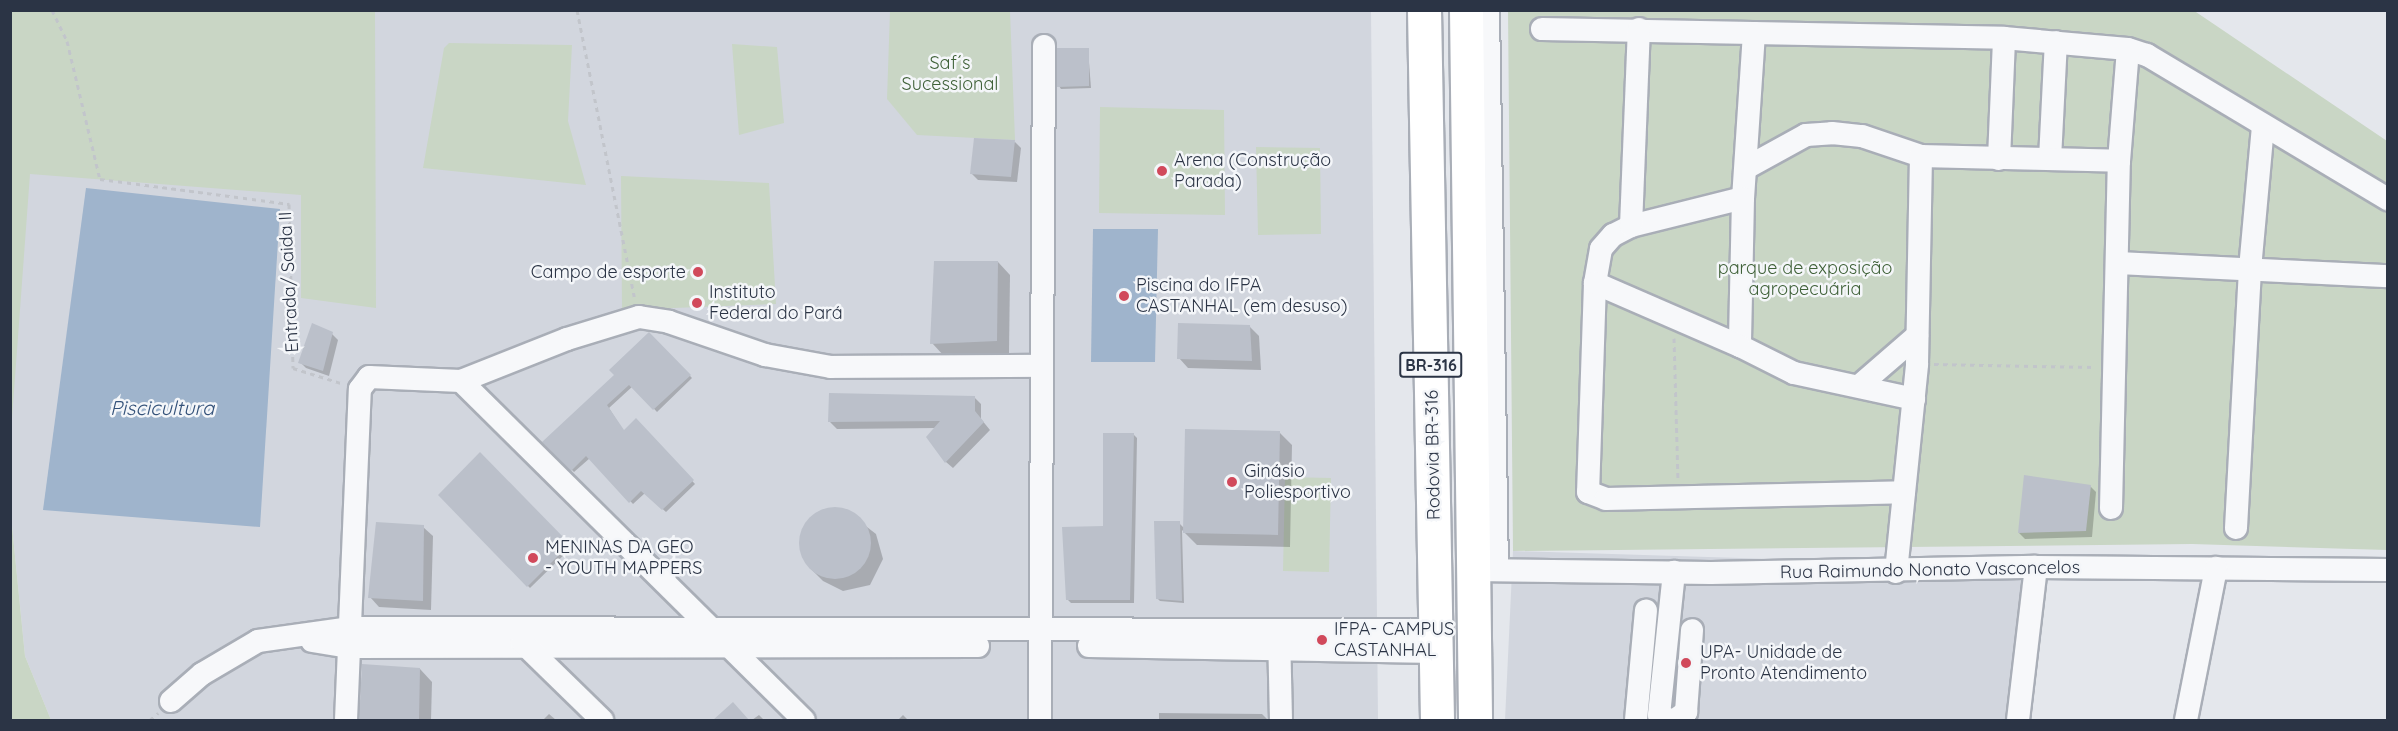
<!DOCTYPE html>
<html>
<head>
<meta charset="utf-8">
<style>
  body { margin:0 }
  #map { position:relative; width:2398px; height:731px; overflow:hidden; background:#e4e7ec; font-family:Quicksand,sans-serif }
  div>[style] { position:absolute }
  [style*='--x'] { left:calc(var(--x)*1px); top:calc(var(--y)*1px); width:calc(var(--w)*1px); rotate:calc(var(--a)*1deg) }
  .built>* { inset:0; background:#d2d6de }
  .green>* { inset:0; background:#c9d6c5 }
  .water>* { inset:0; background:#9fb4cc }
  .shadow>* { inset:0; background:#0003 }
  .building>* { inset:0; background:#bbc0ca }
  .round { border-radius:50% }
  .path>* { height:3px; margin-top:-1.5px; transform-origin:0; background:repeating-linear-gradient(90deg,#c2c5cb 0 4.5px,transparent 0 9px) }
  .roads { filter:drop-shadow(2px 0 #a9aeb7) drop-shadow(-2px 0 #a9aeb7) drop-shadow(0 2px #a9aeb7) drop-shadow(0 -2px #a9aeb7) }
  .minor>* { height:22px; margin:-11px; padding:0 11px; transform-origin:11px; border-radius:11px; background:#f7f8fa }
  .highway>* { height:33px; margin:-16.5px; padding:0 16.5px; transform-origin:16.5px; border-radius:16.5px; background:#fff }
  .dots>* { width:16px; height:16px; translate:-50% -50%; box-sizing:border-box; border:3px solid #f4f6f9; border-radius:50% }
  span { translate:-50% -50%; white-space:nowrap; text-align:center; line-height:1.15; -webkit-text-stroke:5px #f4f6f9; paint-order:stroke }
  .shield-label span { padding:2px 4px; background:#f4f6f9; border:2px solid; border-radius:4px; -webkit-text-stroke-width:0 }
  .shield-label { font-size:16px; color:#2b3445; font-weight:700 }
  .park-label { font-size:18px; color:#3f6138 }
  .poi-label { font-size:18px; color:#2b3445 }
  .left { translate:0 -50%; text-align:left }
  .right { translate:-100% -50%; text-align:right }
  .street-label { font-size:18px; color:#2b3445 }
  .water-label { font-size:20px; color:#34527a; font-style:italic }
  .frame { position:absolute; inset:0; border:12px solid #2b3445; pointer-events:none }
</style>
</head>
<body>
<div id="map">
  <div class="built">
    <div style="clip-path:polygon(41px 11px,1371px 11px,1378px 720px,51px 720px,25px 656px,11px 516px,10px 432px)"></div>
    <div style="clip-path:polygon(1513px 551px,2036px 567px,2018px 720px,1505px 720px)"></div>
  </div>
  <div class="green">
    <div style="clip-path:polygon(11px 10px,375px 11px,376px 308px,301px 298px,301px 195px,30px 174px,11px 432px)"></div>
    <div style="clip-path:polygon(2193px 10px,2387px 141px,2387px 550px,2192px 544px,1513px 551px,1508px 11px)"></div>
    <div style="clip-path:polygon(890px 11px,1010px 11px,1015px 140px,917px 135px,887px 99px)"></div>
    <div style="clip-path:polygon(449px 43px,572px 45px,568px 121px,586px 185px,423px 168px,444px 48px)"></div>
    <div style="clip-path:polygon(732px 44px,777px 47px,784px 123px,739px 135px)"></div>
    <div style="clip-path:polygon(1100px 107px,1224px 110px,1225px 215px,1099px 213px)"></div>
    <div style="clip-path:polygon(1256px 147px,1320px 148px,1321px 234px,1258px 235px)"></div>
    <div style="clip-path:polygon(621px 176px,769px 183px,776px 304px,622px 310px)"></div>
    <div style="clip-path:polygon(1285px 477px,1331px 478px,1329px 572px,1283px 571px)"></div>
    <div style="clip-path:polygon(11px 516px,25px 656px,51px 720px,11px 720px)"></div>
  </div>
  <div class="water">
    <div style="clip-path:polygon(86px 188px,280px 209px,260px 527px,43px 510px)"></div>
    <div style="clip-path:polygon(1093px 229px,1158px 229px,1155px 362px,1091px 362px)"></div>
  </div>
  <div class="shadow">
    <div style="clip-path:polygon(1088px 49px,1091px 88px,1061px 89px,1059px 86px)"></div>
    <div style="clip-path:polygon(1015px 142px,1021px 148px,1017px 182px,978px 180px,972px 174px)"></div>
    <div style="clip-path:polygon(998px 262px,1010px 275px,1009px 353px,944px 356px,932px 343px)"></div>
    <div style="clip-path:polygon(1249px 326px,1259px 336px,1261px 370px,1188px 368px,1179px 358px)"></div>
    <div style="clip-path:polygon(332px 334px,338px 340px,329px 376px,306px 368px,300px 362px)"></div>
    <div style="clip-path:polygon(649px 334px,692px 378px,657px 412px,633px 386px,609px 408px,624px 432px,636px 420px,695px 484px,666px 512px,645px 493px,633px 504px,590px 458px,574px 472px,544px 442px,616px 375px)"></div>
    <div style="clip-path:polygon(974px 397px,981px 404px,981px 419px,990px 430px,953px 468px,946px 462px,937px 428px,837px 429px,830px 422px)"></div>
    <div style="clip-path:polygon(1280px 433px,1292px 445px,1290px 547px,1197px 545px,1182px 530px,1184px 603px,1160px 601px,1157px 598px,1179px 523px,1184px 528px)"></div>
    <div style="clip-path:polygon(1133px 434px,1137px 438px,1134px 603px,1071px 603px,1067px 599px,1105px 527px)"></div>
    <div style="clip-path:polygon(480px 454px,572px 547px,530px 588px,440px 495px)"></div>
    <div style="clip-path:polygon(2090px 486px,2096px 492px,2092px 537px,2025px 539px,2019px 533px)"></div>
    <div style="clip-path:polygon(833px 508px,845px 510px,876px 534px,883px 559px,870px 585px,843px 591px,823px 581px,810px 568px,800px 544px,802px 532px,811px 518px)"></div>
    <div style="clip-path:polygon(423px 527px,433px 536px,431px 610px,379px 607px,370px 597px)"></div>
    <div style="clip-path:polygon(363px 665px,420px 669px,432px 682px,431px 720px,360px 720px)"></div>
    <div style="clip-path:polygon(1159px 713px,1262px 714px,1268px 720px,1159px 720px)"></div>
    <div style="clip-path:polygon(549px 714px,556px 720px,543px 720px)"></div>
    <div style="clip-path:polygon(759px 715px,764px 720px,752px 720px)"></div>
    <div style="clip-path:polygon(903px 715px,908px 720px,898px 720px)"></div>
  </div>
  <div class="building">
    <div style="clip-path:polygon(1057px 48px,1089px 48px,1089px 86px,1057px 87px)"></div>
    <div style="clip-path:polygon(974px 138px,1015px 140px,1011px 177px,970px 174px)"></div>
    <div style="clip-path:polygon(934px 261px,998px 261px,997px 341px,930px 344px)"></div>
    <div style="clip-path:polygon(312px 323px,333px 332px,323px 371px,298px 363px)"></div>
    <div style="clip-path:polygon(1178px 323px,1250px 325px,1252px 361px,1177px 359px)"></div>
    <div style="clip-path:polygon(649px 332px,691px 375px,653px 410px,629px 385px,607px 405px,624px 430px,636px 418px,694px 480px,662px 510px,641px 491px,629px 503px,586px 456px,571px 471px,542px 442px,614px 375px,609px 370px)"></div>
    <div style="clip-path:polygon(829px 393px,975px 396px,975px 411px,984px 422px,945px 463px,926px 437px,940px 421px,828px 422px)"></div>
    <div style="clip-path:polygon(1185px 429px,1280px 431px,1278px 535px,1183px 533px)"></div>
    <div style="clip-path:polygon(1103px 433px,1134px 433px,1130px 600px,1066px 600px,1062px 527px,1103px 526px)"></div>
    <div style="clip-path:polygon(480px 452px,570px 544px,527px 587px,438px 495px)"></div>
    <div style="clip-path:polygon(2024px 475px,2091px 485px,2086px 531px,2018px 533px)"></div>
    <div class="round" style="left:799px;top:507px;width:72px;height:72px"></div>
    <div style="clip-path:polygon(1154px 521px,1180px 521px,1182px 601px,1156px 599px)"></div>
    <div style="clip-path:polygon(376px 522px,424px 525px,423px 601px,368px 598px)"></div>
    <div style="clip-path:polygon(362px 664px,420px 668px,419px 720px,359px 720px)"></div>
    <div style="clip-path:polygon(733px 702px,749px 720px,713px 720px)"></div>
  </div>
  <div class="path">
    <div style="--x:52;--y:10;--w:34;--a:64"></div>
    <div style="--x:67;--y:41;--w:142;--a:76.6"></div>
    <div style="--x:100;--y:179;--w:191;--a:7.5"></div>
    <div style="--x:289;--y:204;--w:164;--a:88.6"></div>
    <div style="--x:293;--y:368;--w:53;--a:17.4"></div>
    <div style="--x:577;--y:10;--w:296;--a:78.7"></div>
    <div style="--x:1674;--y:338;--w:140;--a:88.4"></div>
    <div style="--x:1934;--y:364;--w:162;--a:1.1"></div>
    <div style="--x:150;--y:720;--w:11;--a:-41"></div>
  </div>
  <div class="roads">
    <div class="minor">
      <div style="--x:1488;--y:10;--w:560;--a:89.08"></div>
      <div style="--x:1542;--y:29;--w:462;--a:1.1"></div>
      <div style="--x:2004;--y:38;--w:124;--a:5.1"></div>
      <div style="--x:2128;--y:49;--w:20;--a:18"></div>
      <div style="--x:2147;--y:55;--w:281;--a:30.9"></div>
      <div style="--x:1754;--y:33;--w:165;--a:93.8"></div>
      <div style="--x:1743;--y:198;--w:115;--a:166"></div>
      <div style="--x:1631;--y:226;--w:20;--a:153"></div>
      <div style="--x:1613;--y:235;--w:18;--a:131"></div>
      <div style="--x:1601;--y:249;--w:35;--a:100"></div>
      <div style="--x:1595;--y:283;--w:209;--a:91.9"></div>
      <div style="--x:1588;--y:492;--w:19;--a:21"></div>
      <div style="--x:1606;--y:499;--w:298;--a:-1.3"></div>
      <div style="--x:1999;--y:159;--w:121;--a:-87.6"></div>
      <div style="--x:2050;--y:159;--w:117;--a:-87.1"></div>
      <div style="--x:1746;--y:168;--w:68;--a:-28.8"></div>
      <div style="--x:1806;--y:135;--w:26;--a:-4"></div>
      <div style="--x:1832;--y:133;--w:30;--a:6"></div>
      <div style="--x:1862;--y:136;--w:62;--a:18.7"></div>
      <div style="--x:1921;--y:156;--w:198;--a:1.4"></div>
      <div style="--x:1743;--y:198;--w:148;--a:91.2"></div>
      <div style="--x:1740;--y:346;--w:60;--a:26.6"></div>
      <div style="--x:1794;--y:373;--w:123;--a:12.2"></div>
      <div style="--x:1631;--y:226;--w:197;--a:-87.7"></div>
      <div style="--x:2119;--y:263;--w:269;--a:2.8"></div>
      <div style="--x:1595;--y:283;--w:158;--a:23.5"></div>
      <div style="--x:461;--y:381;--w:482;--a:44.7"></div>
      <div style="--x:1859;--y:386;--w:77;--a:-40.8"></div>
      <div style="--x:2111;--y:508;--w:347;--a:-88.7"></div>
      <div style="--x:2119;--y:161;--w:112;--a:-85.4"></div>
      <div style="--x:2236;--y:528;--w:259;--a:-86.9"></div>
      <div style="--x:2250;--y:269;--w:144;--a:-84.8"></div>
      <div style="--x:1473;--y:570;--w:238;--a:0.7"></div>
      <div style="--x:1711;--y:573;--w:325;--a:-1.1"></div>
      <div style="--x:2036;--y:567;--w:352;--a:0.5"></div>
      <div style="--x:1896;--y:572;--w:209;--a:-84.2"></div>
      <div style="--x:1917;--y:364;--w:208;--a:-88.9"></div>
      <div style="--x:1279;--y:632;--w:88;--a:88.7"></div>
      <div style="--x:312;--y:641;--w:37;--a:9"></div>
      <div style="--x:349;--y:647;--w:629;--a:-0.09"></div>
      <div style="--x:522;--y:642;--w:112;--a:44.3"></div>
      <div style="--x:1089;--y:646;--w:347;--a:1"></div>
      <div style="--x:171;--y:701;--w:41;--a:-41.1"></div>
      <div style="--x:202;--y:674;--w:65;--a:-30.5"></div>
      <div style="--x:258;--y:641;--w:92;--a:-8.1"></div>
      <div style="--x:349;--y:628;--w:1087;--a:0.11"></div>
      <div style="--x:346;--y:720;--w:331;--a:-87.6"></div>
      <div style="--x:360;--y:389;--w:15;--a:-53"></div>
      <div style="--x:369;--y:377;--w:92;--a:2.5"></div>
      <div style="--x:461;--y:381;--w:114;--a:-21.6"></div>
      <div style="--x:567;--y:339;--w:75;--a:-17"></div>
      <div style="--x:639;--y:317;--w:30;--a:9"></div>
      <div style="--x:669;--y:322;--w:102;--a:19"></div>
      <div style="--x:765;--y:355;--w:67;--a:10.3"></div>
      <div style="--x:831;--y:367;--w:211;--a:-0.3"></div>
      <div style="--x:1040;--y:720;--w:674;--a:-89.66"></div>
      <div style="--x:1636;--y:720;--w:110;--a:-84.8"></div>
      <div style="--x:1670;--y:720;--w:12;--a:-156"></div>
      <div style="--x:1659;--y:715;--w:144;--a:-84"></div>
      <div style="--x:1675;--y:720;--w:14;--a:-36"></div>
      <div style="--x:1686;--y:712;--w:82;--a:-85.8"></div>
      <div style="--x:2018;--y:720;--w:154;--a:-83.3"></div>
      <div style="--x:2186;--y:720;--w:155;--a:-78.8"></div>
    </div>
    <div class="highway">
      <div style="--x:1424;--y:10;--w:710;--a:88.95"></div>
      <div style="--x:1466;--y:10;--w:710;--a:89.27"></div>
    </div>
  </div>
  <div class="dots">
    <div style="left:1162px;top:171px;background:#d1495b"></div>
    <div style="left:698px;top:272px;background:#d1495b"></div>
    <div style="left:1124px;top:296px;background:#d1495b"></div>
    <div style="left:697px;top:303px;background:#d1495b"></div>
    <div style="left:1232px;top:482px;background:#d1495b"></div>
    <div style="left:533px;top:558px;background:#d1495b"></div>
    <div style="left:1322px;top:640px;background:#d1495b"></div>
    <div style="left:1686px;top:663px;background:#d1495b"></div>
  </div>
  <div class="shield-label">
    <span style="left:1431px;top:365px">BR-316</span>
  </div>
  <div class="park-label">
    <span style="left:950px;top:74px">Saf´s<br>Sucessional</span>
    <span style="left:1805px;top:279px">parque de exposição<br>agropecuária</span>
  </div>
  <div class="poi-label">
    <span class="left" style="left:1174px;top:171px">Arena (Construção<br>Parada)</span>
    <span class="right" style="left:686px;top:272px">Campo de esporte</span>
    <span class="left" style="left:1136px;top:296px">Piscina do IFPA<br>CASTANHAL (em desuso)</span>
    <span class="left" style="left:709px;top:303px">Instituto<br>Federal do Pará</span>
    <span class="left" style="left:1244px;top:482px">Ginásio<br>Poliesportivo</span>
    <span class="left" style="left:545px;top:558px">MENINAS DA GEO<br>- YOUTH MAPPERS</span>
    <span class="left" style="left:1334px;top:640px">IFPA- CAMPUS<br>CASTANHAL</span>
    <span class="left" style="left:1700px;top:663px">UPA- Unidade de<br>Pronto Atendimento</span>
  </div>
  <div class="street-label">
    <span style="left:289px;top:282px;rotate:-93deg">Entrada/ Saida II</span>
    <span style="left:1433px;top:455px;rotate:-91deg">Rodovia BR-316</span>
    <span style="left:1930px;top:570px;rotate:-1deg">Rua Raimundo Nonato Vasconcelos</span>
  </div>
  <div class="water-label">
    <span style="left:162px;top:407px">Piscicultura</span>
  </div>
  <div class="frame"></div>
</div>
</body>
</html>
